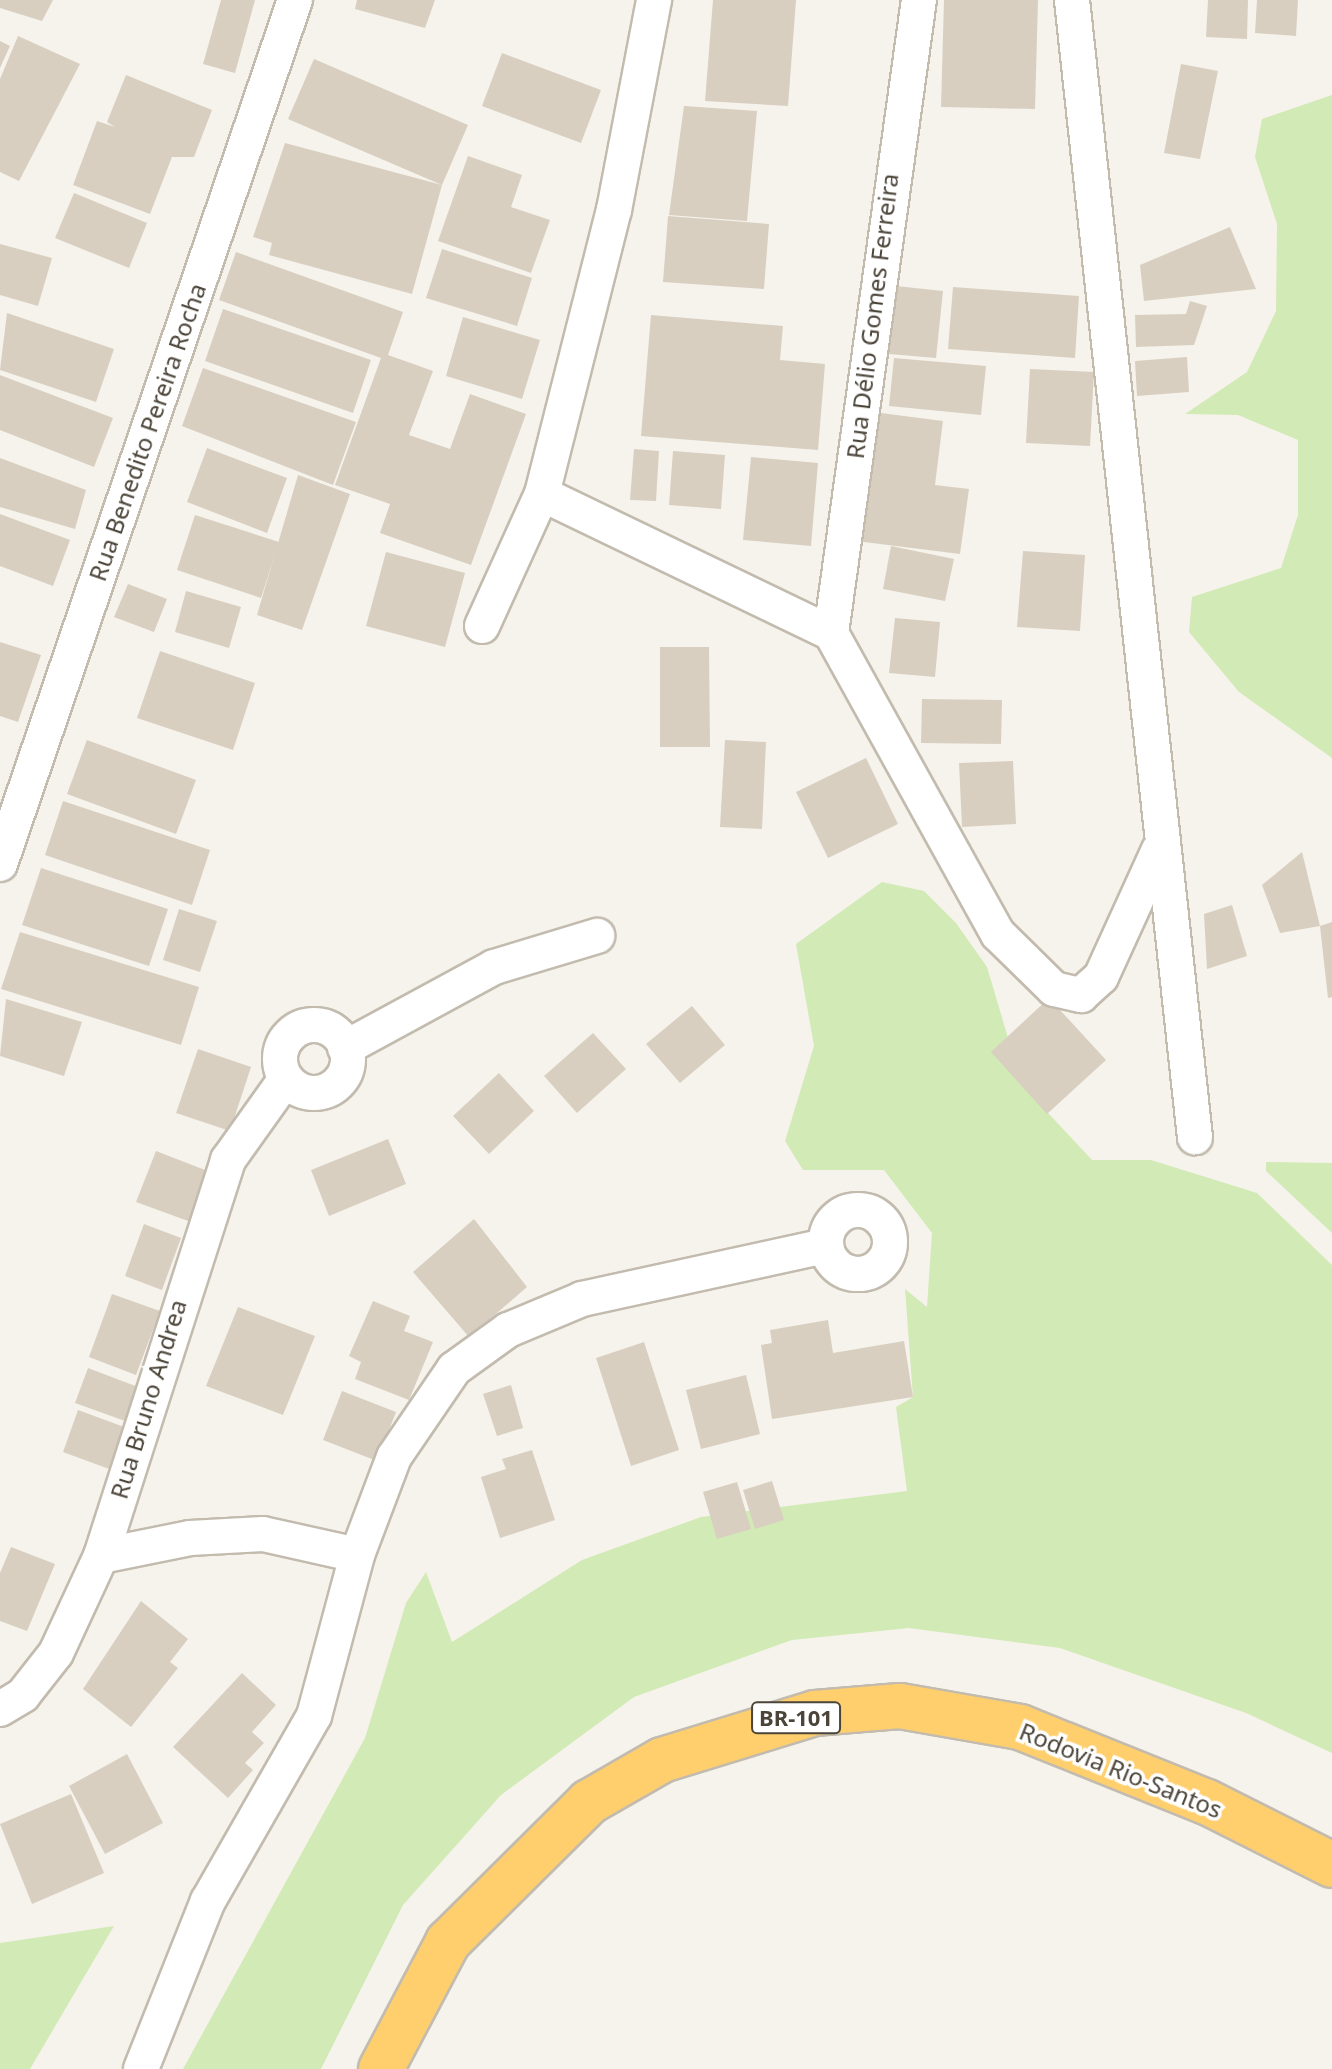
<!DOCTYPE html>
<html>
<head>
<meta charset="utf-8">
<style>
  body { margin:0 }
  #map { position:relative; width:1332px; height:2069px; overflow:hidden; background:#f6f3ec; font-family:"Noto Sans",sans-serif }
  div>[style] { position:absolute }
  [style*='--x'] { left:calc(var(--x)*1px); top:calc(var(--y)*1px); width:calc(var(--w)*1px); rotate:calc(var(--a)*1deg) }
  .green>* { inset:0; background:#d2eab5 }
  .building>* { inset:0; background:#d8cfc1 }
  .roads { filter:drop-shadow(2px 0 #c2bbae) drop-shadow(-2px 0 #c2bbae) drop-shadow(0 2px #c2bbae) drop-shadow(0 -2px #c2bbae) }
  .minor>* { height:34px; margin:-17px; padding:0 17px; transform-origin:17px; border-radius:17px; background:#fff }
  .minor>.ring { margin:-17px; padding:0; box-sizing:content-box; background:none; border:34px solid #fff; border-radius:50% }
  .highway>* { height:44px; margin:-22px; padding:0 22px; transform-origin:22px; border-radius:22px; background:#ffcf6e }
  span { translate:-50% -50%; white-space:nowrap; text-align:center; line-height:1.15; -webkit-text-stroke:7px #fff; paint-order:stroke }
  .shield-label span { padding:2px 6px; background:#fff; border:2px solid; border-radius:6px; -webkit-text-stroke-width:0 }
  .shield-label { font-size:22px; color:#4b4439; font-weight:700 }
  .street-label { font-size:24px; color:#4b4439 }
</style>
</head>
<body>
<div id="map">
  <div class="green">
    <div style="clip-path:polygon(1332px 95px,1332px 758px,1239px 692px,1189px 632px,1192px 597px,1281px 568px,1298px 515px,1298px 440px,1238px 415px,1185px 414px,1247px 372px,1276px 311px,1277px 224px,1255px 157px,1262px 119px)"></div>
    <div style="clip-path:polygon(882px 882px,924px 891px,956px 923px,987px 967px,1022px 1085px,1092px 1160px,1151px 1160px,1257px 1193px,1332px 1265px,1332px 1753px,1246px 1713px,1060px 1648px,909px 1628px,792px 1640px,634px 1697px,501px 1795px,403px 1905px,321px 2069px,183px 2069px,365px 1738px,406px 1603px,426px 1572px,452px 1642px,582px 1560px,701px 1517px,907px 1491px,896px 1407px,913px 1397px,905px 1289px,927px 1307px,932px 1233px,884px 1170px,803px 1170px,785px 1141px,814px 1046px,796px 944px)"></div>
    <div style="clip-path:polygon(1266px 1162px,1332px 1163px,1332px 1233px,1266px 1171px)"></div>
    <div style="clip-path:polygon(114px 1926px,30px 2069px,0 2069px,0 1943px)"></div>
  </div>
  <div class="building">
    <div style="clip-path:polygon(0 0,53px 0,42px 21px,0 8px)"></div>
    <div style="clip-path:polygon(221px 0,255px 0,235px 73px,203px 64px)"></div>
    <div style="clip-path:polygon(357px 0,435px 0,425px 28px,355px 9px)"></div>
    <div style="clip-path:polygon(713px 0,796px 0,788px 106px,705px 101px)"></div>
    <div style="clip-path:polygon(944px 0,1038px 0,1035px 109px,941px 107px)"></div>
    <div style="clip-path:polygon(1208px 0,1248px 0,1247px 39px,1206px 37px)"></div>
    <div style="clip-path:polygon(1257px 0,1298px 0,1296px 36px,1255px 33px)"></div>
    <div style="clip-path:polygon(18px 36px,80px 64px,19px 181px,0 172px,0 79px)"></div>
    <div style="clip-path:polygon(0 41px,10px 46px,0 68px)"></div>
    <div style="clip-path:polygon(502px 53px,601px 90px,581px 143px,482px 106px)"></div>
    <div style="clip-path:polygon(314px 59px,468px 125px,442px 185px,412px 294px,269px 255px,272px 243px,253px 237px,285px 143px,442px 185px,288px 119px)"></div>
    <div style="clip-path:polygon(1181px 64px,1218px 71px,1200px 159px,1164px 153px)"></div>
    <div style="clip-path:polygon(126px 75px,212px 110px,194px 157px,172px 157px,150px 214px,73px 185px,97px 121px,115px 127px,107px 122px)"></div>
    <div style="clip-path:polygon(684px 106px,757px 111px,747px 221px,669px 215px)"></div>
    <div style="clip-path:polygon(468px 156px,522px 175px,511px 207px,550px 220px,531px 273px,438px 241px)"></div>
    <div style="clip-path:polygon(74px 193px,147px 223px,129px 268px,55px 238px)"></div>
    <div style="clip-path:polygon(668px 216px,769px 224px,764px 289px,663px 282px)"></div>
    <div style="clip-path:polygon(1230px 227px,1256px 289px,1144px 301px,1140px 265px)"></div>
    <div style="clip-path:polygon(0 244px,52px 258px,38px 306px,0 295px)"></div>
    <div style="clip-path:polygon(442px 249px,532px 278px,517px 326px,426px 298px)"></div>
    <div style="clip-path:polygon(236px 252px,403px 312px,388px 355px,433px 371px,409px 435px,450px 449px,470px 394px,526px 414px,471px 565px,380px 533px,390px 504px,335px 485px,381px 358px,219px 300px)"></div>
    <div style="clip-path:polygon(896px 286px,943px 291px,936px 358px,889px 354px)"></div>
    <div style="clip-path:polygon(953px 287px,1079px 296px,1075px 358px,948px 349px)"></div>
    <div style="clip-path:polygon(1190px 301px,1207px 306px,1194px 345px,1136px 347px,1135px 315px,1186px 314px)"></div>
    <div style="clip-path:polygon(223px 309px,371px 360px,353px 413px,205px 361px)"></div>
    <div style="clip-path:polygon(7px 313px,114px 349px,96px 402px,0 370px)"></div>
    <div style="clip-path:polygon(651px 315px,783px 326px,780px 360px,825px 364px,818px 450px,641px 436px)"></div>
    <div style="clip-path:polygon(463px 317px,540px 340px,522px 399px,446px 376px)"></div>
    <div style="clip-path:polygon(1187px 357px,1189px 392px,1137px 396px,1135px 361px)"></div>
    <div style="clip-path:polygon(894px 358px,986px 366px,981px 415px,889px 406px)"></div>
    <div style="clip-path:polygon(203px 368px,356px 422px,333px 485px,182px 426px)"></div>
    <div style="clip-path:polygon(1030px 369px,1094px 372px,1090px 446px,1026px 443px)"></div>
    <div style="clip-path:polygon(0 375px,113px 418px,94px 467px,0 430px)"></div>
    <div style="clip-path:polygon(873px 412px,943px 421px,935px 485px,969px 489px,960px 554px,856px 541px)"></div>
    <div style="clip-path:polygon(207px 448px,287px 478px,267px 533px,187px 502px)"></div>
    <div style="clip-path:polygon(634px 449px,659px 451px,656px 501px,630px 500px)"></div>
    <div style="clip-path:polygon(673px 451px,725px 455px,721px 509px,669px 505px)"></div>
    <div style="clip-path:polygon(751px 457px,818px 463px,811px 546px,743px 540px)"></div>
    <div style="clip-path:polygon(0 458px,86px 490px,75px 529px,0 507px)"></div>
    <div style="clip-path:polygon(298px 475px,350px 494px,302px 630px,257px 615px)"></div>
    <div style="clip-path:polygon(0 514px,70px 540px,53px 586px,0 566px)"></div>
    <div style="clip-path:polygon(195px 515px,279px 542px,261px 598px,177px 570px)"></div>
    <div style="clip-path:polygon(891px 546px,954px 559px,945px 601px,883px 589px)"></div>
    <div style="clip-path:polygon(1023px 551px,1085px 555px,1080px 631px,1017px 627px)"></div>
    <div style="clip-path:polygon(386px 552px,465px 573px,445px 647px,366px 626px)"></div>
    <div style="clip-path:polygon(128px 584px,167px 599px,154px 632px,114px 617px)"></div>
    <div style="clip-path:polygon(186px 591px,241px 607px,229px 648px,175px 632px)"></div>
    <div style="clip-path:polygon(895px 618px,940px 622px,935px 677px,889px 673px)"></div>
    <div style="clip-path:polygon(0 642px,41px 655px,18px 722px,0 716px)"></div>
    <div style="clip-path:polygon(660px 647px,709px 647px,710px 747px,660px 747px)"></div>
    <div style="clip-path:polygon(160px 651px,255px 683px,233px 750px,137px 718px)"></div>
    <div style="clip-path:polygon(922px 699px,1002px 700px,1001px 744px,921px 743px)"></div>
    <div style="clip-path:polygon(87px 740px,196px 780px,176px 834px,67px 794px)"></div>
    <div style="clip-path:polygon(725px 740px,766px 742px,762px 829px,720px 827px)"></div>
    <div style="clip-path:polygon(866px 758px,898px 824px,828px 858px,796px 792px)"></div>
    <div style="clip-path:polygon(1013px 761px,1016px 824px,962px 827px,959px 763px)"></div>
    <div style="clip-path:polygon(63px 801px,210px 850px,192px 905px,45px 855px)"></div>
    <div style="clip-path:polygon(1302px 852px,1320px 926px,1280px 933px,1262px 885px)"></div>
    <div style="clip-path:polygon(41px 868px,168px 909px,149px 966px,22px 925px)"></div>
    <div style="clip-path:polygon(1232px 905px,1247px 956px,1207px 969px,1204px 914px)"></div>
    <div style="clip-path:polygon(179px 909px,217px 921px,200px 972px,163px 960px)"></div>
    <div style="clip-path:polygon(1332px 922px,1332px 997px,1328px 998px,1320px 926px)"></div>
    <div style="clip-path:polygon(20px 932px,199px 987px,181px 1045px,1px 989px)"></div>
    <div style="clip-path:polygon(1049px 998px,1106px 1060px,1047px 1114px,991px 1052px)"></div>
    <div style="clip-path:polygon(6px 999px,82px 1022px,64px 1076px,0 1056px)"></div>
    <div style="clip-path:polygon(692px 1006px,725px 1045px,680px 1083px,646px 1044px)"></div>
    <div style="clip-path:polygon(593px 1033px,626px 1069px,577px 1113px,544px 1076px)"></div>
    <div style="clip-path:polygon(198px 1049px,251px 1067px,230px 1131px,176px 1113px)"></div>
    <div style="clip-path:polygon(499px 1073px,534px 1111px,489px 1154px,453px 1116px)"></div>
    <div style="clip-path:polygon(388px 1139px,406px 1184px,329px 1216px,311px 1170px)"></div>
    <div style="clip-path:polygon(156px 1151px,218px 1175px,199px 1225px,136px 1202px)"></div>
    <div style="clip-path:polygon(474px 1219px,527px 1287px,469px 1337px,413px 1272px)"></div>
    <div style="clip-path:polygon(144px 1224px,181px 1238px,162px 1290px,125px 1276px)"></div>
    <div style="clip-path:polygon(112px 1294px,160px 1311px,136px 1375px,89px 1357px)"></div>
    <div style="clip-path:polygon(373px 1301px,410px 1316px,404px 1331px,433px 1342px,409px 1400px,355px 1379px,361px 1362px,349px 1356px)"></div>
    <div style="clip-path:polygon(238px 1307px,315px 1336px,283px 1415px,206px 1386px)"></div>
    <div style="clip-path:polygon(828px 1320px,833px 1353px,904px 1341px,913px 1397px,772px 1419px,761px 1345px,772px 1343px,770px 1330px)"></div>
    <div style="clip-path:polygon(644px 1342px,679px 1450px,631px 1466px,596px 1358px)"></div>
    <div style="clip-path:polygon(88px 1368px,138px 1387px,125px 1421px,75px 1403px)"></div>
    <div style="clip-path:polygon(746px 1375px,760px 1434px,701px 1449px,686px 1390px)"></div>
    <div style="clip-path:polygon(511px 1385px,523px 1428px,497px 1436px,483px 1394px)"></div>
    <div style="clip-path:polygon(342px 1391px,396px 1412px,377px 1461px,323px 1440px)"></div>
    <div style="clip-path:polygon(78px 1410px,135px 1431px,120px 1473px,63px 1452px)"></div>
    <div style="clip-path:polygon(532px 1450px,555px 1520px,500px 1538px,481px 1477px,506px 1469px,502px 1459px)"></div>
    <div style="clip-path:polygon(772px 1481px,784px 1520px,755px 1529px,743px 1490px)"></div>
    <div style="clip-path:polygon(737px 1482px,751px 1529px,717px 1539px,703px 1492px)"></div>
    <div style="clip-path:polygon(11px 1547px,55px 1564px,27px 1631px,0 1621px,0 1573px)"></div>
    <div style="clip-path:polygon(141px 1601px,188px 1639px,170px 1662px,178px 1668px,131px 1727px,83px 1689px)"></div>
    <div style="clip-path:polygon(242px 1673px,276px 1705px,252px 1732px,264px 1743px,245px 1763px,253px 1770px,228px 1798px,173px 1747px)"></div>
    <div style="clip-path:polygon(127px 1754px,163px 1823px,105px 1854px,69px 1786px)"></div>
    <div style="clip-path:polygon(71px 1794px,104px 1873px,32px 1904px,0 1824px)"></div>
  </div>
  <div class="roads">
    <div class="minor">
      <div style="--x:1072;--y:0;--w:1144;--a:83.83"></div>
      <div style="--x:542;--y:494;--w:321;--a:25.7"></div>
      <div style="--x:831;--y:633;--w:344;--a:61"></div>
      <div style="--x:998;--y:934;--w:78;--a:44.5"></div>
      <div style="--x:1054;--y:989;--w:28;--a:13"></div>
      <div style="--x:1081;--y:995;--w:27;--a:-42"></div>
      <div style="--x:1101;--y:977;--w:140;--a:-65.5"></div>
      <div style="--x:482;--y:626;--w:145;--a:-65.6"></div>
      <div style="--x:542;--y:494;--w:293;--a:-75.8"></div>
      <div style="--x:614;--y:210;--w:214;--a:-79.2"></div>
      <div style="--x:831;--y:633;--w:639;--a:-82.09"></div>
      <div style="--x:0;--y:864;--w:913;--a:-71.15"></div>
      <div class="ring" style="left:280px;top:1025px;width:34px;height:34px"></div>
      <div style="--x:345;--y:1048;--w:170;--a:-28.5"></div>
      <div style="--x:494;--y:967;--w:108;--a:-16.8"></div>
      <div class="ring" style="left:826px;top:1210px;width:30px;height:30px"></div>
      <div style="--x:101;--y:1556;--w:91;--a:-11.4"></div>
      <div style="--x:190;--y:1538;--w:73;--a:-3.1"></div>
      <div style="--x:263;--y:1534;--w:96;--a:12.6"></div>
      <div style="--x:0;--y:1709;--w:27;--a:-31"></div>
      <div style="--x:23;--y:1695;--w:53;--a:-51.8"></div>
      <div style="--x:56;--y:1653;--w:107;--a:-65.1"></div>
      <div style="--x:101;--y:1556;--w:416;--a:-72.2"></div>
      <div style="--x:228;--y:1160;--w:98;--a:-54.5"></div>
      <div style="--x:141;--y:2069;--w:181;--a:-68.3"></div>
      <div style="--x:208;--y:1901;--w:213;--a:-60.2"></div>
      <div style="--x:314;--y:1716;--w:167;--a:-75"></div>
      <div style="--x:357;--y:1555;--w:105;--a:-69.3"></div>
      <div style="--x:394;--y:1457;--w:107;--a:-55.7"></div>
      <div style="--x:454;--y:1369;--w:67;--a:-35.8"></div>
      <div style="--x:508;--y:1330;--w:80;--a:-22.7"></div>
      <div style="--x:582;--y:1299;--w:250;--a:-12.3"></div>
    </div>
    <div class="highway">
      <div style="--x:381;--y:2069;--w:144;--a:-62.2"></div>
      <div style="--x:448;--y:1942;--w:199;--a:-44.8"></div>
      <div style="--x:589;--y:1802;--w:84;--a:-29.9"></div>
      <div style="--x:662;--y:1760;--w:160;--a:-17.1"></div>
      <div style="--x:815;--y:1713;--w:85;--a:-4.7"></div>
      <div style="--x:900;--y:1706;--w:122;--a:9.9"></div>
      <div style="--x:1020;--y:1727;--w:201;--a:21.9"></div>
      <div style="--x:1207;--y:1802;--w:140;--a:26.7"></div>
    </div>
  </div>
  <div class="shield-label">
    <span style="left:796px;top:1718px">BR-101</span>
  </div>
  <div class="street-label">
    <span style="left:872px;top:316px;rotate:-83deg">Rua Délio Gomes Ferreira</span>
    <span style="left:147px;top:432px;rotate:-71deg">Rua Benedito Pereira Rocha</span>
    <span style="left:148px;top:1399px;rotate:-73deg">Rua Bruno Andrea</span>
    <span style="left:1121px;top:1770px;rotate:22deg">Rodovia Rio-Santos</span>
  </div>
</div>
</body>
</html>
